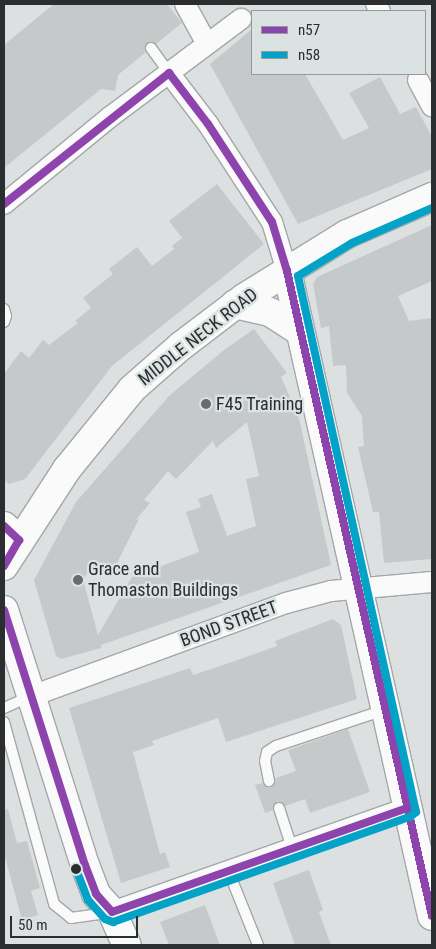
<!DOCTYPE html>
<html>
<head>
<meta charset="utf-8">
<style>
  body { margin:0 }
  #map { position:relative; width:436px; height:949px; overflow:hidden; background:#dce0e0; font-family:"Roboto Condensed",sans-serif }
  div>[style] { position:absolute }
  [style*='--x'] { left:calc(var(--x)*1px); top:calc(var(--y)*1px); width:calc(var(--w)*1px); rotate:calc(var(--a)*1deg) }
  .building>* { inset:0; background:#c6c9c9 }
  .roads { filter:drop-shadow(1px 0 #a4a7a7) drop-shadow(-1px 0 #a4a7a7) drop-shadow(0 1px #a4a7a7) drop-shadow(0 -1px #a4a7a7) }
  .lane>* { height:10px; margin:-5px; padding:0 5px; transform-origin:5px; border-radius:5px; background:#fafafa }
  .street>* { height:20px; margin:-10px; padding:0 10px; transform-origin:10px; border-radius:10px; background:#fafafa }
  .secondary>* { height:28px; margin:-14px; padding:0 14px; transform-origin:14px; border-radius:14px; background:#fafafa }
  .primary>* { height:28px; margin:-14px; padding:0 14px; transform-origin:14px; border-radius:14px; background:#fafafa }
  .bus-1>* { height:8px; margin:-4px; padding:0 4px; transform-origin:4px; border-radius:4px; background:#8e44ad }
  .bus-2>* { height:8px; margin:-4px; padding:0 4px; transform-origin:4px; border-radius:4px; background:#02a3c6 }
  .dots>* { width:14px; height:14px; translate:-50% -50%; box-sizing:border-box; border:2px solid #dae2e2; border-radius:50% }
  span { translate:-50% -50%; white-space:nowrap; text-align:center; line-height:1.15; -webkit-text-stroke:4.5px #dae2e2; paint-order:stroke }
  .street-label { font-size:18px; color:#2b2e2e }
  .poi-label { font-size:18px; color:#2b2e2e }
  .left { translate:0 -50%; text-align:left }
  .frame { position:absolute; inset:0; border:5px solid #2b2e2e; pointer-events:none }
  .legend { position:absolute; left:251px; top:10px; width:175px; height:65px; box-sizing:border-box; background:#dae2e2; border:1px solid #949a9a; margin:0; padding:6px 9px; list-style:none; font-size:15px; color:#2b2e2e }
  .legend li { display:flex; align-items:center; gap:10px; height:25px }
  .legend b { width:25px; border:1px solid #949a9a }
  .scale { position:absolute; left:10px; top:916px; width:128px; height:22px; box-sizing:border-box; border:2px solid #2b2e2e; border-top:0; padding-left:6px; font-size:15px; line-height:18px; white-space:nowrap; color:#2b2e2e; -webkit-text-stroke:4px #dae2e2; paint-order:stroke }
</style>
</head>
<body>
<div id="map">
  <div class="building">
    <div style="clip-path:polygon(54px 4px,167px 4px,182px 23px,156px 44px,147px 43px,146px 52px,118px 75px,115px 91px,101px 89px,4px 168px,4px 45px)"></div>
    <div style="clip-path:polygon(252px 29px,252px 74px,305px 74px,343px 140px,369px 128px,349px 93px,380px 77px,400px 114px,416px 107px,432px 137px,432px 169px,298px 224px,210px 64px)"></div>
    <div style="clip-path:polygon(217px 184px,264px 244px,112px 366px,25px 479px,9px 484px,4px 480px,4px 374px,21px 351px,29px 358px,43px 340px,49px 345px,78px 323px,75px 321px,91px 308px,83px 298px,113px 274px,109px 269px,137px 247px,152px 266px,174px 249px,172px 246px,182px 238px,169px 221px)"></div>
    <div style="clip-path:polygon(432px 225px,432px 281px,398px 296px,409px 321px,432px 318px,432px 559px,384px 563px,379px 512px,373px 512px,358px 447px,364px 446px,362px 416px,347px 393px,346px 365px,333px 366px,329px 326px,321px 328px,313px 284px,317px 277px)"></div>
    <div style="clip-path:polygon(evenodd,254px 329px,287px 373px,281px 377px,299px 418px,331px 565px,101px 645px,101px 648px,61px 659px,56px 656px,34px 580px,76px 502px,169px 396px,224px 350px,254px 329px,247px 422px,259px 476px,246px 479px,256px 526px,227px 536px,212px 494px,198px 499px,201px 507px,186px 512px,199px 552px,132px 577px,98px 635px,83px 580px,94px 562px,112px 573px,139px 519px,136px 520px,150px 503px,144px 500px,168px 471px,176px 479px,213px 441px,216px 448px,247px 422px)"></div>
    <div style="clip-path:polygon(333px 619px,341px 625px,357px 699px,226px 742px,218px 718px,152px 741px,154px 745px,133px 752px,160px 854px,165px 852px,170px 867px,121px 883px,69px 708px,190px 668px,193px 675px,229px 663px,277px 646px,275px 641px)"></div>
    <div style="clip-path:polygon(348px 729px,370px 792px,310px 813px,305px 799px,285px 806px,277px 801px,273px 810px,265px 813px,255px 785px,263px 783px,271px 788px,276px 778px,296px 771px,288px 750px)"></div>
    <div style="clip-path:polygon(8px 809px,17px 843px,27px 841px,40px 888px,31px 891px,38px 915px,22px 920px,4px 853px,4px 810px)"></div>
    <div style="clip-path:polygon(309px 870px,323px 910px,319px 912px,331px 945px,295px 945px,273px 883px)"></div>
    <div style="clip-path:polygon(205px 905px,220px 945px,169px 945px,160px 922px)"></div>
  </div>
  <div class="roads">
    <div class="lane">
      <div style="--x:151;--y:48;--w:31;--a:54"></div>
      <div style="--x:4;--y:309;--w:7;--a:74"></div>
      <div style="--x:6;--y:316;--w:6;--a:108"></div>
      <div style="--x:4;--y:708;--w:27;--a:-24"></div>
      <div style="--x:4;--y:722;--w:189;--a:74.6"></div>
      <div style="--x:54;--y:904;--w:22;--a:39"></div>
      <div style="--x:71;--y:918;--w:37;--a:-8"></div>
      <div style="--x:269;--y:781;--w:20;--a:-101"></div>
      <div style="--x:265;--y:761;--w:9;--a:-77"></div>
      <div style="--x:267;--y:752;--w:11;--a:-34"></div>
      <div style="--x:276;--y:746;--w:114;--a:-18.4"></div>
      <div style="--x:279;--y:808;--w:42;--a:72"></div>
      <div style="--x:228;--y:870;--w:81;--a:68.2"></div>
    </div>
    <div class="street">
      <div style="--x:185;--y:4;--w:46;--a:61.2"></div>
      <div style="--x:376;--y:4;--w:8;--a:60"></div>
      <div style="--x:169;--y:73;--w:64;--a:52.6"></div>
      <div style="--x:208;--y:124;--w:117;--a:56.9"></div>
      <div style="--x:272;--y:222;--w:51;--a:73"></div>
      <div style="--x:418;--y:80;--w:30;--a:62"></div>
      <div style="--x:4;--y:204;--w:137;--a:-39.4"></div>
      <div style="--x:110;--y:117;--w:164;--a:-36.8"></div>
      <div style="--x:32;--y:696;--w:270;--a:-20.1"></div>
      <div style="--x:286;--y:603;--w:47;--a:-14.9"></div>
      <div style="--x:331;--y:591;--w:101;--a:-5.1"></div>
      <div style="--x:112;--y:912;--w:313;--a:-19.4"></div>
    </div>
    <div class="secondary">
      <div style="--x:287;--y:271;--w:661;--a:77.33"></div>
      <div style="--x:4;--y:526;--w:21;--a:43"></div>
      <div style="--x:4;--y:610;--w:268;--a:72.4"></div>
      <div style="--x:85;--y:865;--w:31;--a:69"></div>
      <div style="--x:96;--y:894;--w:24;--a:48"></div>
      <div style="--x:112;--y:912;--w:36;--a:66"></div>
    </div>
    <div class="primary">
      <div style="--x:235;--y:304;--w:36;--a:13"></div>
      <div style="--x:270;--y:312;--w:35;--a:33"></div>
      <div style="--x:4;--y:566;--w:116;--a:-57"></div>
      <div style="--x:67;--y:469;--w:103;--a:-50.9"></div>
      <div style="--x:132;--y:389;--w:65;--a:-41.3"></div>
      <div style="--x:181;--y:346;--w:79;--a:-37.3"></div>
      <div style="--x:244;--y:298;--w:121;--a:-31.9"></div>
      <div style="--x:347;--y:234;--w:93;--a:-23.5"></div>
    </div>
  </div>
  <div class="bus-1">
    <div style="--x:4;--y:204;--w:211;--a:-38.4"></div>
    <div style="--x:169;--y:73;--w:64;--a:52.6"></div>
    <div style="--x:208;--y:124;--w:117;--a:56.9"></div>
    <div style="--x:272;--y:222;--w:51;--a:73"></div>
    <div style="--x:287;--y:271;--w:661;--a:77.33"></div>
    <div style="--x:4;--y:526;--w:21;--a:43"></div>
    <div style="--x:19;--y:540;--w:30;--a:120"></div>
    <div style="--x:4;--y:610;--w:268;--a:72.4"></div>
    <div style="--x:85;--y:865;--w:31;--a:69"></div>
    <div style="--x:96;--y:894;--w:24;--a:48"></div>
    <div style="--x:112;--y:912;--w:313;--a:-19.4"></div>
  </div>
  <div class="bus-2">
    <div style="--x:76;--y:869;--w:33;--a:69"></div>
    <div style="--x:88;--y:900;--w:25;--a:48"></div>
    <div style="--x:105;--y:919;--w:9;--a:21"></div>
    <div style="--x:113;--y:922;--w:315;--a:-19.5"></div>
    <div style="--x:410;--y:817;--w:8;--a:-40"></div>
    <div style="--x:416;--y:812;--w:549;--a:-102.42"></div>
    <div style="--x:298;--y:276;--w:63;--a:-31.4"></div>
    <div style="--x:352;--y:243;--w:87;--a:-23.6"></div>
  </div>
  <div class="dots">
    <div style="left:206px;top:404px;background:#696c6c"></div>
    <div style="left:78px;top:580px;background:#696c6c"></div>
    <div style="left:76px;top:869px;background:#2b2e2e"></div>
  </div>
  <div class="street-label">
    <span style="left:198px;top:337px;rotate:-38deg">MIDDLE NECK ROAD</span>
    <span style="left:229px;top:624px;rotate:-20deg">BOND STREET</span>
  </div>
  <div class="poi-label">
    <span class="left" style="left:216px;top:404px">F45 Training</span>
    <span class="left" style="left:88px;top:580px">Grace and<br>Thomaston Buildings</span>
  </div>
  <div class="frame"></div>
  <ul class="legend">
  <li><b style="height:6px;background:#8e44ad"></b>n57</li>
  <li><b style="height:6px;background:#02a3c6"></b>n58</li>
  </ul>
  <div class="scale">50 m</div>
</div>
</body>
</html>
